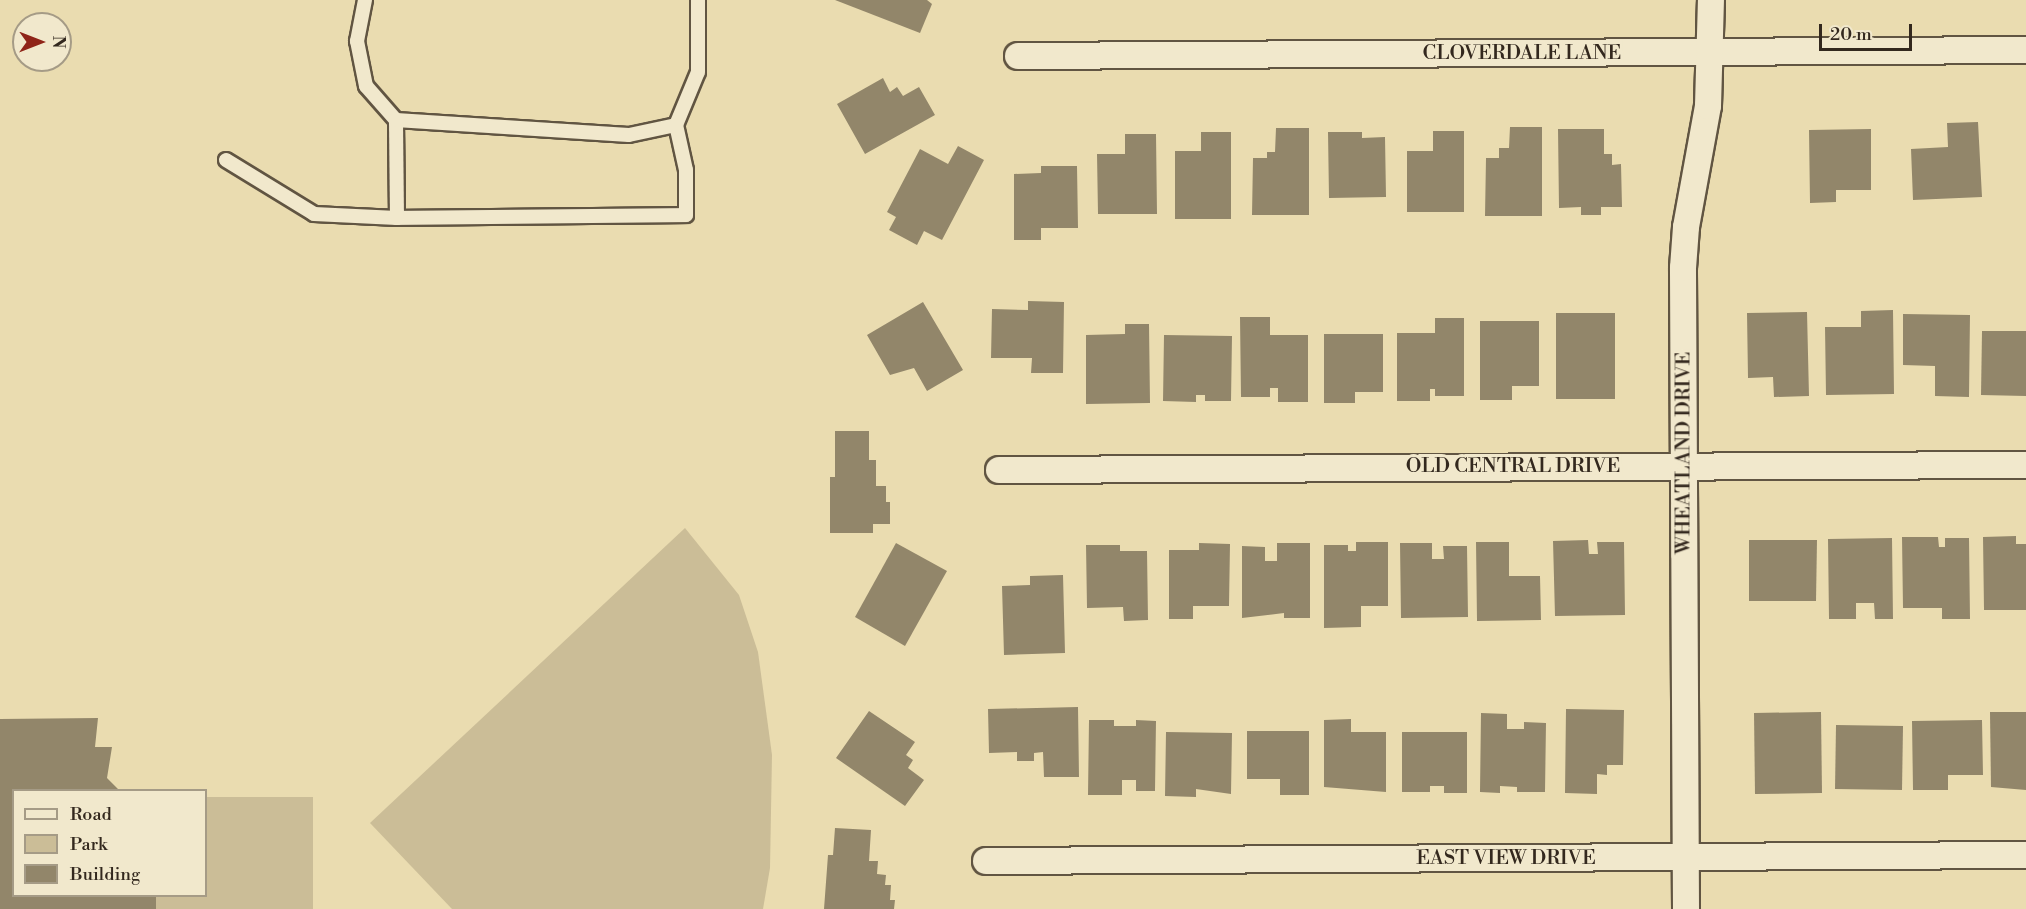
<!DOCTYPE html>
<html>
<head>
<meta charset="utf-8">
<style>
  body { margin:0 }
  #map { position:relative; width:2026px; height:909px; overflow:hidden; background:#eadcb0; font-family:"Libre Bodoni",serif }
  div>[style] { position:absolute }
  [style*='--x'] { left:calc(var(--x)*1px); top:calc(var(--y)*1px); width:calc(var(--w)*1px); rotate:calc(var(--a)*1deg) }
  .green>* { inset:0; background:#cbbd97 }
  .building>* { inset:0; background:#92866a }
  .roads { filter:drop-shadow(2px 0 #615542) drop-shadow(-2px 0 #615542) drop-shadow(0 2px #615542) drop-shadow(0 -2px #615542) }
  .service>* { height:14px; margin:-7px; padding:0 7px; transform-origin:7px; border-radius:7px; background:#f1e8cc }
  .minor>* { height:26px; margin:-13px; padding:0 13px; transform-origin:13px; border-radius:13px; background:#f1e8cc }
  span { translate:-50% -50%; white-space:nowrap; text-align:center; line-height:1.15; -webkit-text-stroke:6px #f1e8cc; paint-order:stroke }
  .street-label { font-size:20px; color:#33281e }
  .legend { position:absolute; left:12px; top:789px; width:195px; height:108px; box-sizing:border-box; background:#f1e8cc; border:2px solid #a59b86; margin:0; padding:8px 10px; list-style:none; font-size:18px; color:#33281e }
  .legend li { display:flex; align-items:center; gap:12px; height:30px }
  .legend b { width:30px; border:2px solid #a59b86 }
  .north { position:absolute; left:12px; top:12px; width:60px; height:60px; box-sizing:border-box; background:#f1e8cc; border:2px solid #a59b86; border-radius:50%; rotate:90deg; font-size:16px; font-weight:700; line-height:24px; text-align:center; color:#33281e }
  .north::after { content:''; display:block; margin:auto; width:21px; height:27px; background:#8f2418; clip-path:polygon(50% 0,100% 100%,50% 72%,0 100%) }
  .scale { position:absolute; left:1819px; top:24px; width:93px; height:27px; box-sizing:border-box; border:3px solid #33281e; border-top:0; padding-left:8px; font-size:18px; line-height:21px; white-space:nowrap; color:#33281e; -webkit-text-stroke:4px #f1e8cc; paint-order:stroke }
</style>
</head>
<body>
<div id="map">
  <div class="green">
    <div style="clip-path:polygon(685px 528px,739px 595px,758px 652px,772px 755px,770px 868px,763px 909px,452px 909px,370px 823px)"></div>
    <div style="clip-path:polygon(206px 797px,313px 797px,313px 909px,156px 909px,156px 896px,206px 896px)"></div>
  </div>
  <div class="building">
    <div style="clip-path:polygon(835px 0,927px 0,932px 4px,920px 33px)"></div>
    <div style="clip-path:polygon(883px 78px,890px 92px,897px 87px,903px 96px,919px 87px,935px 115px,865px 154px,837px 104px)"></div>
    <div style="clip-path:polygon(1978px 122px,1982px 197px,1913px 200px,1911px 149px,1948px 147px,1947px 123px)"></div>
    <div style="clip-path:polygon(1510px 127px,1542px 127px,1542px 216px,1485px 216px,1486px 158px,1499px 158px,1499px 148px,1509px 148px)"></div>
    <div style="clip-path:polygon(1276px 128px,1309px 128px,1309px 215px,1252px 215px,1253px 158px,1267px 158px,1267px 152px,1275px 152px)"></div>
    <div style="clip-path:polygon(1558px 129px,1604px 129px,1604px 154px,1612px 154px,1612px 165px,1621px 164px,1622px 207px,1601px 207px,1601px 215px,1581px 215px,1581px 207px,1559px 208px)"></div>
    <div style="clip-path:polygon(1871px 129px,1871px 190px,1836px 190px,1836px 202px,1810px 203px,1809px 130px)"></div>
    <div style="clip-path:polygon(1433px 131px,1464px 131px,1464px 212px,1407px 212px,1407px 151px,1433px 151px)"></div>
    <div style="clip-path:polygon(1201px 132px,1231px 132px,1231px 219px,1175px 219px,1175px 151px,1201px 151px)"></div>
    <div style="clip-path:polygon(1328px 132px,1362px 132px,1362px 138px,1385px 137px,1386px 197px,1329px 198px)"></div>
    <div style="clip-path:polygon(1125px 134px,1156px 134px,1157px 214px,1098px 214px,1097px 154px,1125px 154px)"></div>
    <div style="clip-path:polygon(958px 146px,984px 160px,942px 240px,924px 231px,917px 245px,889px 230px,896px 217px,887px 212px,920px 149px,948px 164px)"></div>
    <div style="clip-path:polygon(1041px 166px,1077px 166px,1078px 228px,1041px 228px,1041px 240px,1014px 240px,1014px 174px,1041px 173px)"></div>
    <div style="clip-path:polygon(1028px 301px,1064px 302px,1063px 373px,1031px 373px,1032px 358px,991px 358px,992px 309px,1028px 310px)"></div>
    <div style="clip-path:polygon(923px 302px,963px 370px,927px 391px,914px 368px,890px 375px,867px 335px)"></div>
    <div style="clip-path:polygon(1893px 310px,1894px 394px,1826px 395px,1825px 327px,1861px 327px,1861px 311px)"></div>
    <div style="clip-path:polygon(1807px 312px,1809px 396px,1774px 397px,1773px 377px,1748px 378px,1747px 313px)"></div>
    <div style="clip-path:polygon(1556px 313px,1615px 313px,1615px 399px,1556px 399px)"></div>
    <div style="clip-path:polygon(1903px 314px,1970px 315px,1969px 397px,1935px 396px,1935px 366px,1903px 365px)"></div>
    <div style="clip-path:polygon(1240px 317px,1270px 317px,1270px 335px,1308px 335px,1308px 402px,1278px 402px,1278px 388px,1270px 388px,1270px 397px,1241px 397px)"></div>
    <div style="clip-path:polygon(1435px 318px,1464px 318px,1464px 396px,1435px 396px,1435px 389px,1430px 389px,1430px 401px,1397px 401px,1397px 333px,1435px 333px)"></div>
    <div style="clip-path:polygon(1480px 321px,1539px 321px,1539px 386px,1512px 386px,1512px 400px,1480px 400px)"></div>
    <div style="clip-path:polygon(1125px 324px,1149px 324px,1150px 403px,1086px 404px,1086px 335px,1125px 334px)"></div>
    <div style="clip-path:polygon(1982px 331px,2026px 331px,2026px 396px,1981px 395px)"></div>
    <div style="clip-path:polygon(1324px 334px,1383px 334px,1383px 392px,1355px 392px,1355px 403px,1324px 403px)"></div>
    <div style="clip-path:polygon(1164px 335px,1232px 336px,1231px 401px,1205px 401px,1205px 395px,1196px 395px,1196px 402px,1163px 401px)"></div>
    <div style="clip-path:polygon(835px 431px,869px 431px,869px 460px,876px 460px,876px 486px,886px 486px,886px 502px,890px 502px,890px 524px,873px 524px,873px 533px,830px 533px,830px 477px,835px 477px)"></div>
    <div style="clip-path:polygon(2016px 536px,2016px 544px,2026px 544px,2026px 610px,1984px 610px,1983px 537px)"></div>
    <div style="clip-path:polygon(1902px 537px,1938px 537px,1939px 547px,1945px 547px,1945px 538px,1969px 538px,1970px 619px,1942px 619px,1942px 608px,1903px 608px)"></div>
    <div style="clip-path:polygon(1892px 538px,1893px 619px,1875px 619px,1874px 603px,1856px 603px,1856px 619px,1829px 619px,1828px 539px)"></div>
    <div style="clip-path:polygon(1588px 540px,1589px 554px,1598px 554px,1597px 542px,1624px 542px,1625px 615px,1555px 616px,1553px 541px)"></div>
    <div style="clip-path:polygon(1749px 540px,1817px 540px,1816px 601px,1749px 601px)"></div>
    <div style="clip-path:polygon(1356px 542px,1388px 542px,1388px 606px,1361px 606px,1361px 627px,1324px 628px,1324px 545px,1348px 545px,1348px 551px,1356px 551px)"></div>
    <div style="clip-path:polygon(1476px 542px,1509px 542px,1509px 576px,1540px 576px,1541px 620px,1477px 621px)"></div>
    <div style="clip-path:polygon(896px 543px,947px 571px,905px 646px,855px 617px)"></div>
    <div style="clip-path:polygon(1199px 543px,1230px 544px,1229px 606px,1193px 606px,1193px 619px,1169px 619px,1169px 550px,1199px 550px)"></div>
    <div style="clip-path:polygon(1277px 543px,1310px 543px,1310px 618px,1284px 618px,1284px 613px,1242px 618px,1242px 546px,1265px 547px,1265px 561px,1277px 561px)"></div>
    <div style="clip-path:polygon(1400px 543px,1432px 543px,1432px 559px,1444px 559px,1443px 546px,1467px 546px,1468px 617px,1401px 618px)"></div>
    <div style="clip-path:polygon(1086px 545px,1120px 545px,1120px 551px,1147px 551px,1148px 620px,1124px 621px,1123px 607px,1087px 608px)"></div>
    <div style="clip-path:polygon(1063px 575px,1065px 653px,1004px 655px,1002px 586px,1030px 585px,1030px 576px)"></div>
    <div style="clip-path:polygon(1078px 707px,1079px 777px,1044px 777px,1043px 752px,1034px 753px,1034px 761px,1017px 761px,1017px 752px,989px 753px,988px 709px)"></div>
    <div style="clip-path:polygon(1566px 709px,1624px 710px,1623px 765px,1607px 765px,1607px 775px,1597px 774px,1597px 794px,1565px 793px)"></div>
    <div style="clip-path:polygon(869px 711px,915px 742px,906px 755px,913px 760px,908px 768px,924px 780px,905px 806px,836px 758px)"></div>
    <div style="clip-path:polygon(1821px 712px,1822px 793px,1755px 794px,1754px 713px)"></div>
    <div style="clip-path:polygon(1990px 712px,2026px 712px,2026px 790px,1991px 787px)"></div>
    <div style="clip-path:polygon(1481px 713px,1507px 714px,1507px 729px,1524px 729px,1524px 722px,1546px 723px,1545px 792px,1517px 792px,1517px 787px,1500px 786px,1500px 793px,1480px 792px)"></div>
    <div style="clip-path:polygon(98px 718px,95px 747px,112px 747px,107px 778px,119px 790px,14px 790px,14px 896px,156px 896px,156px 909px,0 909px,0 719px)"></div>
    <div style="clip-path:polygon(1351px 719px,1351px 732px,1386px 732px,1386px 792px,1324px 787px,1324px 720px)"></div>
    <div style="clip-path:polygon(1089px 720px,1114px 720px,1114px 726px,1136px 726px,1136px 720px,1156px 721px,1155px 791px,1136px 791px,1136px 780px,1122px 780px,1122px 795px,1088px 795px)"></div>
    <div style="clip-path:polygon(1982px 720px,1983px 775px,1948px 775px,1948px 790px,1913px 790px,1912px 721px)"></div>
    <div style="clip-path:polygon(1836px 725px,1903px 726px,1902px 790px,1835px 789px)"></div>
    <div style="clip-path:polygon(1247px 731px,1309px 731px,1309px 795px,1280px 795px,1280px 779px,1247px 779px)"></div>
    <div style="clip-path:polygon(1166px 732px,1232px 733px,1231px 794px,1196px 789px,1196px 797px,1165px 796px)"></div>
    <div style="clip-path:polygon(1402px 732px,1467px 732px,1467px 793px,1444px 793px,1444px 786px,1430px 786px,1430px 792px,1402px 792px)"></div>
    <div style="clip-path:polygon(835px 828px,871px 830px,869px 861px,878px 861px,877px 874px,886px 875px,885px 885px,891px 885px,890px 900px,895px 900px,894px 909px,824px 909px,828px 855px,833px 855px)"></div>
  </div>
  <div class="roads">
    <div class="service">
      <div style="--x:365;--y:0;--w:42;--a:101"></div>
      <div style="--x:357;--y:41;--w:46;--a:78.7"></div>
      <div style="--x:366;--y:86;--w:45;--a:48.6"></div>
      <div style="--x:226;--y:160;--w:103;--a:31.5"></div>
      <div style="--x:314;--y:214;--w:83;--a:2.8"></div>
      <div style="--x:397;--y:218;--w:289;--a:-0.6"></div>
      <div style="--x:686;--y:215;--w:45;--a:-90"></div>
      <div style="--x:686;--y:170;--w:46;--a:-102.5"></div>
      <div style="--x:676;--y:125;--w:57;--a:-67.5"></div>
      <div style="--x:698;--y:72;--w:72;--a:-90"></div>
      <div style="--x:397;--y:218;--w:98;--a:-90.6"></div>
      <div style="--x:396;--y:120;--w:233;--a:3.7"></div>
      <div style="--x:629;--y:135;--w:48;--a:-12"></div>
    </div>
    <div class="minor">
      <div style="--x:1018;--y:56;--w:1008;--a:-0.34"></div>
      <div style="--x:999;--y:470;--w:1027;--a:-0.28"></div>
      <div style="--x:986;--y:861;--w:1040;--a:-0.33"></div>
      <div style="--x:1686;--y:909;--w:641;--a:-90.27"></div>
      <div style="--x:1683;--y:268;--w:41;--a:-85.8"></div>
      <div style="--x:1686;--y:227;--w:123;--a:-79.7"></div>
      <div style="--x:1708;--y:106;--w:106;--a:-88.4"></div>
    </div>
  </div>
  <div class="street-label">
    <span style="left:1522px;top:53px">CLOVERDALE LANE</span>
    <span style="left:1684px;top:453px;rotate:-90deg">WHEATLAND DRIVE</span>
    <span style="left:1513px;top:466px">OLD CENTRAL DRIVE</span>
    <span style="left:1506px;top:858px">EAST VIEW DRIVE</span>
  </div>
  <ul class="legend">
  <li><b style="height:8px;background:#f1e8cc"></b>Road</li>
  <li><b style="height:16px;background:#cbbd97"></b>Park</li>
  <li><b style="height:16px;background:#92866a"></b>Building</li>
  </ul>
  <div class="north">N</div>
  <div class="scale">20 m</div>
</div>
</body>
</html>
